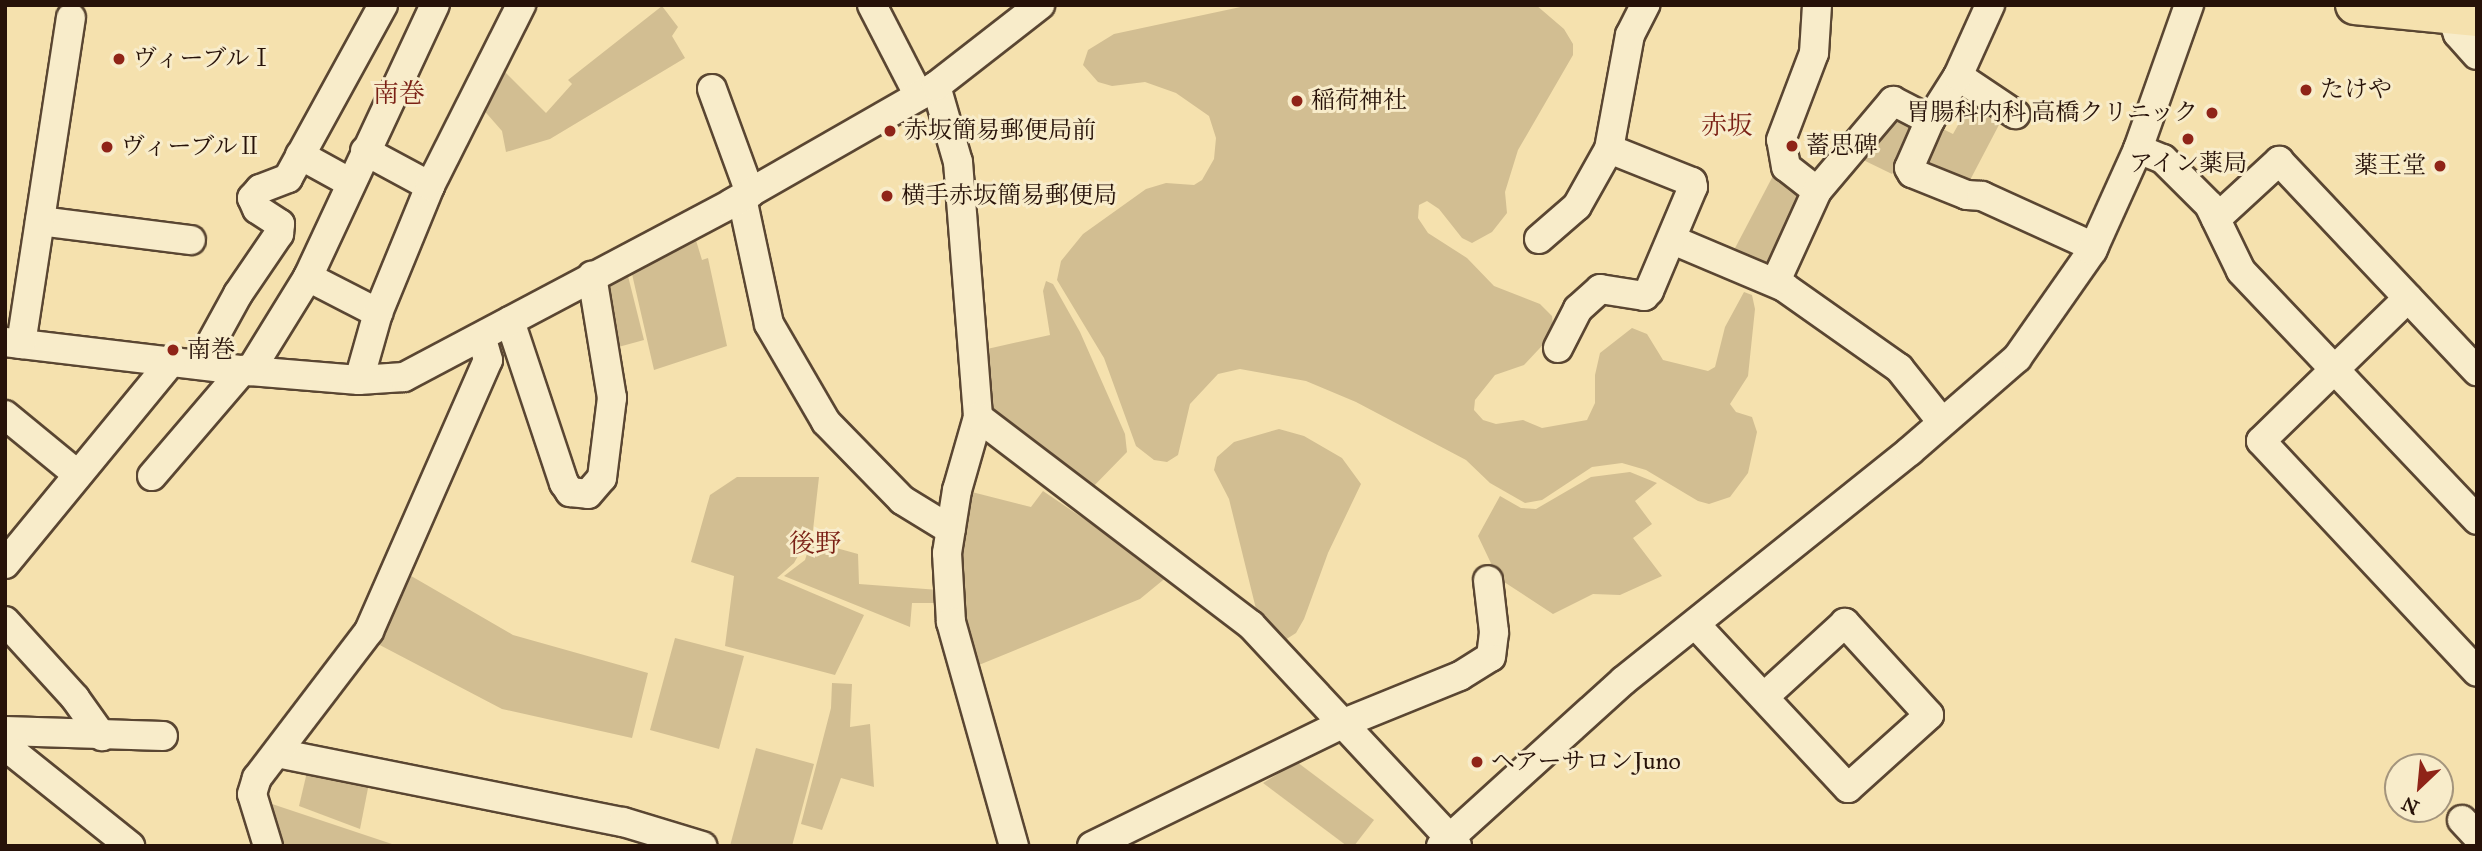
<!DOCTYPE html>
<html>
<head>
<meta charset="utf-8">
<style>
  body { margin:0 }
  #map { position:relative; width:2482px; height:851px; overflow:hidden; background:#f5e1ae; font-family:"IM FELL Great Primer","Noto Serif JP",serif }
  div>[style] { position:absolute }
  [style*='--x'] { left:calc(var(--x)*1px); top:calc(var(--y)*1px); width:calc(var(--w)*1px); rotate:calc(var(--a)*1deg) }
  .green>* { inset:0; background:#d2be92 }
  .roads { filter:drop-shadow(2px 0 #5a4632) drop-shadow(-2px 0 #5a4632) drop-shadow(0 2px #5a4632) drop-shadow(0 -2px #5a4632) }
  .minor>* { height:28px; margin:-14px; padding:0 14px; transform-origin:14px; border-radius:14px; background:#f8ecca }
  .highway>* { height:38px; margin:-19px; padding:0 19px; transform-origin:19px; border-radius:19px; background:#f5e1ae }
  .dots>* { width:19px; height:19px; translate:-50% -50%; box-sizing:border-box; border:4px solid #f8ecca; border-radius:50% }
  span { translate:-50% -50%; white-space:nowrap; text-align:center; line-height:1.15; -webkit-text-stroke:6px #f8ecca; paint-order:stroke }
  .poi-label { font-size:24px; color:#271209 }
  .left { translate:0 -50%; text-align:left }
  .right { translate:-100% -50%; text-align:right }
  .neighbourhood-label { font-size:26px; color:#7a1f14 }
  .frame { position:absolute; inset:0; border:7px solid #271209; pointer-events:none }
  .north { position:absolute; left:2384px; top:753px; width:70px; height:70px; box-sizing:border-box; background:#f8ecca; border:2px solid #a4957d; border-radius:50%; rotate:206deg; font-size:19px; font-weight:700; line-height:28px; text-align:center; color:#271209 }
  .north::after { content:''; display:block; margin:auto; width:24px; height:32px; background:#8f2418; clip-path:polygon(50% 0,100% 100%,50% 72%,0 100%) }
</style>
</head>
<body>
<div id="map">
  <div class="green">
    <div style="clip-path:polygon(1250px 5px,1536px 5px,1564px 29px,1573px 44px,1573px 55px,1518px 150px,1505px 192px,1507px 213px,1492px 232px,1472px 243px,1462px 238px,1439px 209px,1427px 201px,1419px 205px,1418px 218px,1428px 233px,1467px 258px,1494px 286px,1540px 304px,1552px 316px,1554px 333px,1524px 365px,1495px 375px,1475px 400px,1474px 410px,1483px 420px,1496px 424px,1523px 420px,1542px 428px,1587px 420px,1595px 403px,1595px 375px,1600px 353px,1632px 328px,1647px 334px,1663px 360px,1708px 371px,1715px 367px,1725px 327px,1744px 292px,1752px 295px,1755px 309px,1748px 376px,1730px 404px,1736px 412px,1752px 417px,1757px 432px,1748px 473px,1730px 497px,1709px 504px,1698px 501px,1646px 470px,1622px 463px,1592px 467px,1542px 500px,1525px 503px,1490px 483px,1466px 460px,1356px 402px,1306px 381px,1240px 369px,1218px 374px,1190px 404px,1178px 455px,1167px 462px,1154px 460px,1136px 446px,1104px 358px,1057px 280px,1061px 261px,1083px 234px,1146px 189px,1166px 183px,1194px 185px,1202px 180px,1214px 159px,1216px 138px,1209px 116px,1176px 93px,1145px 82px,1112px 86px,1098px 82px,1083px 65px,1088px 50px,1114px 34px)"></div>
    <div style="clip-path:polygon(662px 6px,678px 27px,672px 36px,685px 58px,550px 139px,506px 152px,502px 131px,481px 107px,500px 67px,546px 113px,572px 84px,568px 80px)"></div>
    <div style="clip-path:polygon(1955px 90px,2001px 121px,1968px 184px,1921px 166px,1935px 125px,1953px 134px,1967px 109px,1949px 100px)"></div>
    <div style="clip-path:polygon(1890px 118px,1916px 129px,1892px 174px,1855px 156px)"></div>
    <div style="clip-path:polygon(1775px 172px,1801px 190px,1801px 208px,1767px 266px,1733px 252px)"></div>
    <div style="clip-path:polygon(695px 237px,702px 260px,708px 258px,727px 346px,654px 370px,632px 274px)"></div>
    <div style="clip-path:polygon(628px 276px,644px 340px,611px 349px,609px 284px)"></div>
    <div style="clip-path:polygon(1046px 281px,1053px 284px,1080px 332px,1125px 434px,1127px 452px,1087px 493px,991px 412px,987px 349px,1050px 335px,1043px 291px)"></div>
    <div style="clip-path:polygon(1279px 429px,1304px 436px,1342px 458px,1361px 484px,1328px 553px,1304px 619px,1296px 633px,1285px 640px,1257px 613px,1229px 499px,1214px 470px,1217px 457px,1234px 442px)"></div>
    <div style="clip-path:polygon(1630px 472px,1657px 483px,1635px 501px,1652px 524px,1633px 538px,1662px 576px,1620px 595px,1593px 594px,1553px 614px,1498px 578px,1478px 536px,1500px 496px,1521px 508px,1536px 509px,1591px 477px)"></div>
    <div style="clip-path:polygon(737px 477px,819px 477px,813px 530px,794px 563px,777px 578px,864px 615px,835px 675px,725px 646px,734px 576px,691px 562px,710px 495px)"></div>
    <div style="clip-path:polygon(964px 490px,1031px 507px,1043px 491px,1168px 576px,1140px 599px,974px 667px,955px 603px)"></div>
    <div style="clip-path:polygon(811px 541px,858px 554px,859px 584px,939px 590px,941px 603px,912px 603px,910px 627px,784px 576px,805px 560px)"></div>
    <div style="clip-path:polygon(406px 573px,513px 635px,648px 673px,632px 738px,502px 709px,374px 642px)"></div>
    <div style="clip-path:polygon(675px 638px,744px 656px,719px 749px,650px 730px)"></div>
    <div style="clip-path:polygon(832px 683px,852px 684px,850px 727px,870px 724px,874px 787px,841px 778px,822px 830px,801px 824px,831px 708px)"></div>
    <div style="clip-path:polygon(756px 748px,814px 764px,792px 846px,730px 846px)"></div>
    <div style="clip-path:polygon(1297px 762px,1374px 820px,1354px 846px,1347px 846px,1263px 783px)"></div>
    <div style="clip-path:polygon(307px 772px,369px 783px,360px 829px,299px 806px)"></div>
    <div style="clip-path:polygon(266px 802px,395px 845px,279px 846px)"></div>
  </div>
  <div class="roads">
    <div class="minor">
      <div style="--x:872;--y:5;--w:102;--a:62.7"></div>
      <div style="--x:2451;--y:15;--w:20;--a:70"></div>
      <div style="--x:2458;--y:34;--w:28;--a:48"></div>
      <div style="--x:1958;--y:76;--w:69;--a:33.7"></div>
      <div style="--x:936;--y:86;--w:79;--a:73.9"></div>
      <div style="--x:958;--y:162;--w:256;--a:85.5"></div>
      <div style="--x:978;--y:417;--w:76;--a:106"></div>
      <div style="--x:957;--y:490;--w:64;--a:99"></div>
      <div style="--x:947;--y:553;--w:69;--a:86.7"></div>
      <div style="--x:951;--y:622;--w:233;--a:74.3"></div>
      <div style="--x:712;--y:89;--w:111;--a:69.9"></div>
      <div style="--x:1930;--y:120;--w:52;--a:113.6"></div>
      <div style="--x:1909;--y:168;--w:6;--a:59"></div>
      <div style="--x:1912;--y:173;--w:59;--a:21.8"></div>
      <div style="--x:1967;--y:195;--w:15;--a:4"></div>
      <div style="--x:1982;--y:196;--w:123;--a:24.5"></div>
      <div style="--x:2138;--y:149;--w:27;--a:22"></div>
      <div style="--x:2163;--y:159;--w:65;--a:45"></div>
      <div style="--x:2209;--y:205;--w:73;--a:64.1"></div>
      <div style="--x:2241;--y:271;--w:343;--a:46.5"></div>
      <div style="--x:365;--y:151;--w:74;--a:28.3"></div>
      <div style="--x:300;--y:155;--w:56;--a:28.9"></div>
      <div style="--x:1817;--y:191;--w:39;--a:-142"></div>
      <div style="--x:1786;--y:167;--w:27;--a:-100"></div>
      <div style="--x:1781;--y:140;--w:93;--a:-69.2"></div>
      <div style="--x:1814;--y:53;--w:48;--a:-86.4"></div>
      <div style="--x:742;--y:198;--w:129;--a:77.9"></div>
      <div style="--x:769;--y:324;--w:113;--a:59.8"></div>
      <div style="--x:826;--y:422;--w:109;--a:45.7"></div>
      <div style="--x:902;--y:500;--w:57;--a:31.5"></div>
      <div style="--x:2216;--y:219;--w:86;--a:-42.6"></div>
      <div style="--x:2279;--y:161;--w:289;--a:46.7"></div>
      <div style="--x:40;--y:221;--w:152;--a:7.2"></div>
      <div style="--x:1539;--y:239;--w:50;--a:-41"></div>
      <div style="--x:1577;--y:206;--w:65;--a:-60.7"></div>
      <div style="--x:1609;--y:149;--w:116;--a:-79.6"></div>
      <div style="--x:1630;--y:35;--w:34;--a:-63"></div>
      <div style="--x:1673;--y:240;--w:121;--a:22.9"></div>
      <div style="--x:1784;--y:287;--w:141;--a:35.2"></div>
      <div style="--x:1899;--y:368;--w:69;--a:51.5"></div>
      <div style="--x:308;--y:277;--w:79;--a:27.2"></div>
      <div style="--x:1776;--y:281;--w:99;--a:-65.5"></div>
      <div style="--x:1817;--y:191;--w:118;--a:-49.8"></div>
      <div style="--x:1893;--y:101;--w:42;--a:27.2"></div>
      <div style="--x:1930;--y:120;--w:52;--a:-57.5"></div>
      <div style="--x:1958;--y:76;--w:78;--a:-65.7"></div>
      <div style="--x:2408;--y:298;--w:205;--a:135.8"></div>
      <div style="--x:2261;--y:441;--w:316;--a:46.9"></div>
      <div style="--x:510;--y:321;--w:171;--a:71.6"></div>
      <div style="--x:564;--y:483;--w:11;--a:56"></div>
      <div style="--x:570;--y:492;--w:18;--a:6"></div>
      <div style="--x:588;--y:494;--w:21;--a:-49"></div>
      <div style="--x:602;--y:478;--w:81;--a:-82.9"></div>
      <div style="--x:612;--y:398;--w:124;--a:-99.3"></div>
      <div style="--x:5;--y:342;--w:247;--a:6.8"></div>
      <div style="--x:250;--y:371;--w:109;--a:4.7"></div>
      <div style="--x:359;--y:380;--w:45;--a:-3.8"></div>
      <div style="--x:404;--y:377;--w:371;--a:-27.9"></div>
      <div style="--x:732;--y:203;--w:235;--a:-29.8"></div>
      <div style="--x:936;--y:86;--w:132;--a:-37.9"></div>
      <div style="--x:21;--y:344;--w:330;--a:-81.3"></div>
      <div style="--x:1558;--y:348;--w:44;--a:-62.9"></div>
      <div style="--x:1578;--y:309;--w:30;--a:-42"></div>
      <div style="--x:1600;--y:289;--w:45;--a:9"></div>
      <div style="--x:1644;--y:296;--w:7;--a:-45"></div>
      <div style="--x:1649;--y:291;--w:113;--a:-67.1"></div>
      <div style="--x:1693;--y:187;--w:5;--a:-101"></div>
      <div style="--x:1692;--y:182;--w:89;--a:-158.3"></div>
      <div style="--x:199;--y:365;--w:81;--a:-61.2"></div>
      <div style="--x:238;--y:294;--w:73;--a:-55.7"></div>
      <div style="--x:279;--y:234;--w:10;--a:-84"></div>
      <div style="--x:280;--y:224;--w:27;--a:-147"></div>
      <div style="--x:257;--y:209;--w:12;--a:-114"></div>
      <div style="--x:252;--y:198;--w:12;--a:-48"></div>
      <div style="--x:260;--y:189;--w:30;--a:-21"></div>
      <div style="--x:288;--y:178;--w:197;--a:-61.2"></div>
      <div style="--x:250;--y:371;--w:110;--a:-58.3"></div>
      <div style="--x:308;--y:277;--w:300;--a:-65"></div>
      <div style="--x:359;--y:380;--w:70;--a:-74.2"></div>
      <div style="--x:378;--y:313;--w:137;--a:-67.7"></div>
      <div style="--x:430;--y:186;--w:203;--a:-63.3"></div>
      <div style="--x:5;--y:415;--w:94;--a:39.4"></div>
      <div style="--x:978;--y:417;--w:343;--a:37.3"></div>
      <div style="--x:1251;--y:625;--w:302;--a:47"></div>
      <div style="--x:152;--y:476;--w:140;--a:-49.4"></div>
      <div style="--x:5;--y:564;--w:261;--a:-50.6"></div>
      <div style="--x:5;--y:621;--w:104;--a:47.7"></div>
      <div style="--x:75;--y:698;--w:47;--a:54.6"></div>
      <div style="--x:1696;--y:625;--w:223;--a:47"></div>
      <div style="--x:1848;--y:788;--w:109;--a:-42"></div>
      <div style="--x:1929;--y:715;--w:125;--a:-132.4"></div>
      <div style="--x:1845;--y:623;--w:108;--a:137.6"></div>
      <div style="--x:5;--y:731;--w:158;--a:1.8"></div>
      <div style="--x:12;--y:733;--w:20;--a:84"></div>
      <div style="--x:14;--y:753;--w:149;--a:38.7"></div>
      <div style="--x:277;--y:753;--w:353;--a:11.3"></div>
      <div style="--x:623;--y:822;--w:83;--a:16.9"></div>
      <div style="--x:2462;--y:820;--w:22;--a:47"></div>
      <div style="--x:268;--y:846;--w:54;--a:-107.1"></div>
      <div style="--x:252;--y:794;--w:17;--a:-73"></div>
      <div style="--x:257;--y:778;--w:185;--a:-52.7"></div>
      <div style="--x:369;--y:631;--w:296;--a:-66.3"></div>
      <div style="--x:488;--y:360;--w:22;--a:-106"></div>
      <div style="--x:1092;--y:846;--w:280;--a:-26"></div>
      <div style="--x:1344;--y:723;--w:125;--a:-22.1"></div>
      <div style="--x:1460;--y:676;--w:36;--a:-32"></div>
      <div style="--x:1491;--y:657;--w:25;--a:-83"></div>
      <div style="--x:1494;--y:632;--w:52;--a:-96.6"></div>
      <div style="--x:1441;--y:846;--w:246;--a:-42.2"></div>
      <div style="--x:1623;--y:681;--w:368;--a:-38.7"></div>
      <div style="--x:1910;--y:451;--w:142;--a:-41"></div>
      <div style="--x:2017;--y:358;--w:131;--a:-55"></div>
      <div style="--x:2092;--y:251;--w:112;--a:-65.7"></div>
      <div style="--x:2138;--y:149;--w:153;--a:-70.5"></div>
    </div>
    <div class="highway">
      <div style="--x:2355;--y:5;--w:123;--a:5.6"></div>
    </div>
  </div>
  <div class="dots">
    <div style="left:119px;top:59px;background:#8f2418"></div>
    <div style="left:2306px;top:90px;background:#8f2418"></div>
    <div style="left:1297px;top:101px;background:#8f2418"></div>
    <div style="left:2212px;top:113px;background:#8f2418"></div>
    <div style="left:890px;top:131px;background:#8f2418"></div>
    <div style="left:2188px;top:139px;background:#8f2418"></div>
    <div style="left:1792px;top:146px;background:#8f2418"></div>
    <div style="left:107px;top:147px;background:#8f2418"></div>
    <div style="left:2440px;top:166px;background:#8f2418"></div>
    <div style="left:887px;top:196px;background:#8f2418"></div>
    <div style="left:173px;top:350px;background:#8f2418"></div>
    <div style="left:1477px;top:762px;background:#8f2418"></div>
  </div>
  <div class="poi-label">
    <span class="left" style="left:133px;top:59px">ヴィーブルⅠ</span>
    <span class="left" style="left:2320px;top:90px">たけや</span>
    <span class="left" style="left:1311px;top:101px">稲荷神社</span>
    <span class="right" style="left:2198px;top:113px">胃腸科内科 高橋クリニック</span>
    <span class="left" style="left:904px;top:131px">赤坂簡易郵便局前</span>
    <span class="left" style="left:1806px;top:146px">蓄思碑</span>
    <span class="left" style="left:121px;top:147px">ヴィーブルⅡ</span>
    <span style="left:2188px;top:164px">アイン薬局</span>
    <span class="right" style="left:2426px;top:166px">薬王堂</span>
    <span class="left" style="left:901px;top:196px">横手赤坂簡易郵便局</span>
    <span class="left" style="left:187px;top:350px">南巻</span>
    <span class="left" style="left:1491px;top:762px">ヘアーサロンJuno</span>
  </div>
  <div class="neighbourhood-label">
    <span style="left:399px;top:94px">南巻</span>
    <span style="left:1727px;top:126px">赤坂</span>
    <span style="left:815px;top:544px">後野</span>
  </div>
  <div class="frame"></div>
  <div class="north">N</div>
</div>
</body>
</html>
